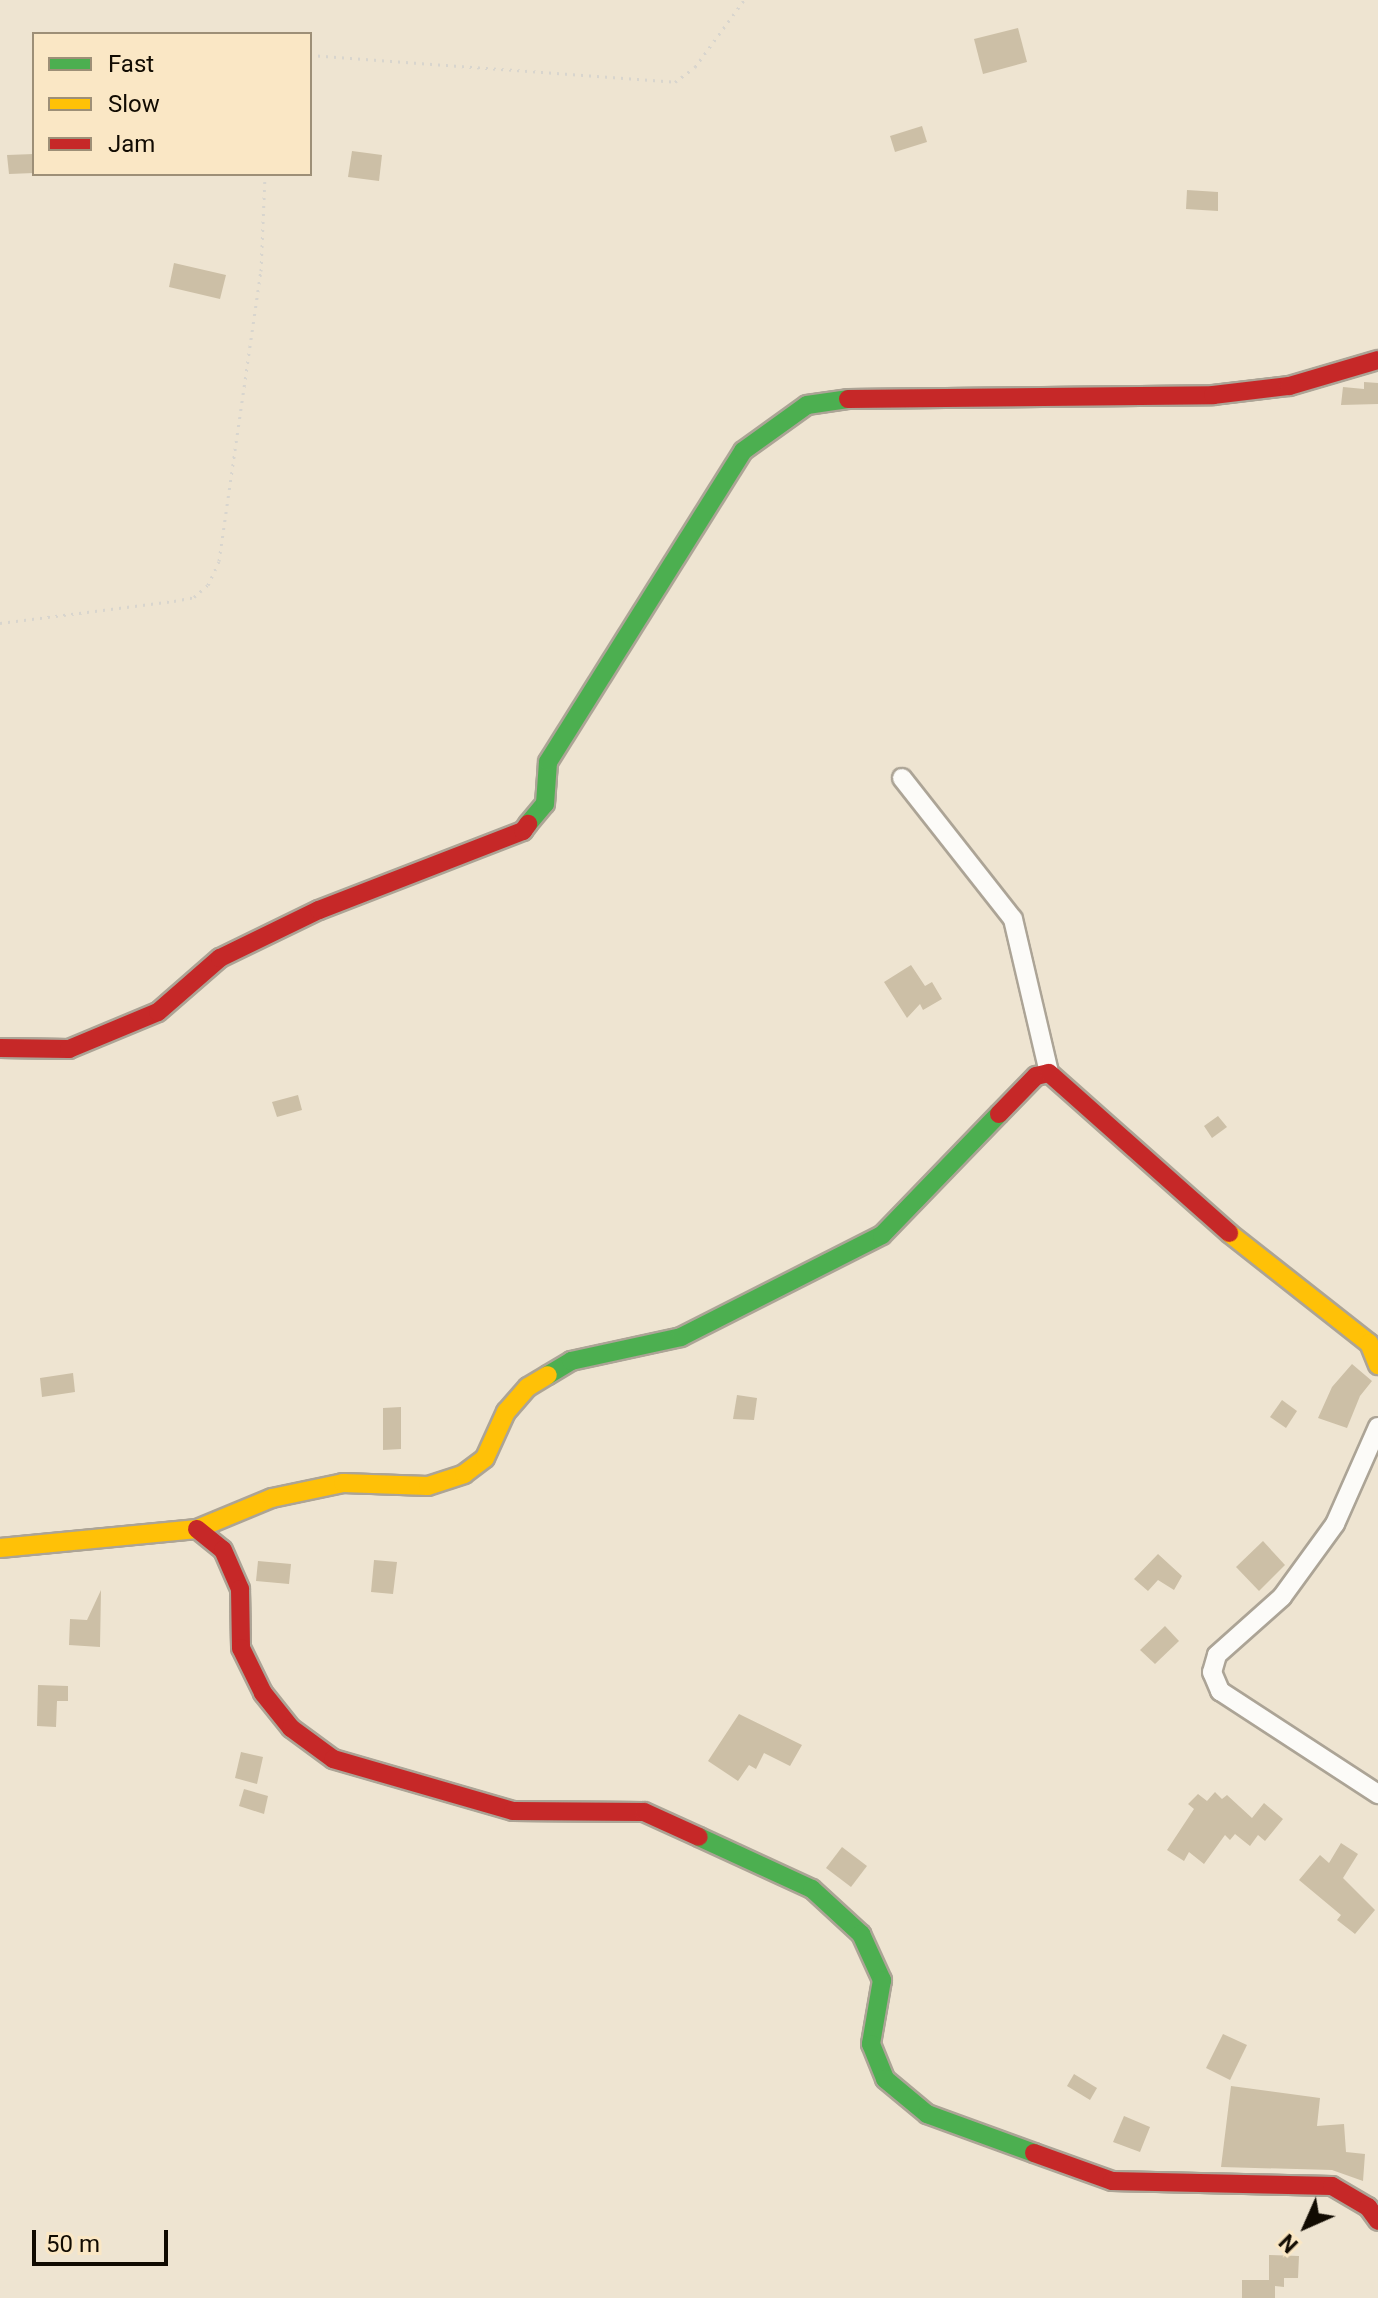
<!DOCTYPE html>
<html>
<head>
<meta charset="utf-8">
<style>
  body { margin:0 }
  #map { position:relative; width:1378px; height:2298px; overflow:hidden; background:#eee4d1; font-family:Roboto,sans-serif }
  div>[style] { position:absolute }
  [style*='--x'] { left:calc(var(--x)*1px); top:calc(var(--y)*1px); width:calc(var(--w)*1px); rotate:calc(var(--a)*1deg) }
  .building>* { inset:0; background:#ccbfa6 }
  .path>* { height:3px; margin-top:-1.5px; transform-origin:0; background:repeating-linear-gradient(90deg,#d8d5ce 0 2px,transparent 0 8px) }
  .roads { filter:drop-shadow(2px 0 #aca496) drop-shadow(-2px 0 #aca496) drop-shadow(0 2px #aca496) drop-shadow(0 -2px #aca496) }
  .street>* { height:18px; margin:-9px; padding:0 9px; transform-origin:9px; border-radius:9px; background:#fcfbf8 }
  .fast>* { height:18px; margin:-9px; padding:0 9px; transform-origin:9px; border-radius:9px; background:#4caf50 }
  .slow>* { height:18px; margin:-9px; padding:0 9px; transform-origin:9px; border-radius:9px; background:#ffc107 }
  .jam>* { height:18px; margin:-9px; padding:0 9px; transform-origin:9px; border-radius:9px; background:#c62828 }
  span { translate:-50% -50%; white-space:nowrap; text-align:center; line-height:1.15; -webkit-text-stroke:7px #fae7c5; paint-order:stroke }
  .legend { position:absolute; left:32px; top:32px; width:280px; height:144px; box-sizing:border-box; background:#fae7c5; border:2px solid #9d8f77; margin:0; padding:10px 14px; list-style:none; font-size:24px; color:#110b02 }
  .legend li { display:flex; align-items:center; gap:16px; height:40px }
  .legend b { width:40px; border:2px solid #9d8f77 }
  .north { position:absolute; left:1266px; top:2186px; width:80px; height:80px; -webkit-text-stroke:6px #fae7c5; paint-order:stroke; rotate:225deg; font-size:22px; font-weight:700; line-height:32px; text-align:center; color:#110b02 }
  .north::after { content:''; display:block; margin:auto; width:28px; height:36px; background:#110b02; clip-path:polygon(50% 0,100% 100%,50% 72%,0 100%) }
  .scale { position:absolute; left:32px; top:2230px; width:136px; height:36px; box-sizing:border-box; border:4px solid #110b02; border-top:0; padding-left:10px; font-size:24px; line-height:28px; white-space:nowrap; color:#110b02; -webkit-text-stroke:6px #fae7c5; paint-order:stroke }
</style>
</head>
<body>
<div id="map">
  <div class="building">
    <div style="clip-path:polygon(1018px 28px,1027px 62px,983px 74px,974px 39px)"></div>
    <div style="clip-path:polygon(922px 126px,927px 142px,895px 152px,890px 136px)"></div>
    <div style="clip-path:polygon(352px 151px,382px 155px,379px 181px,348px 177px)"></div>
    <div style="clip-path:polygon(34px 154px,34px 173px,9px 174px,7px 155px)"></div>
    <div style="clip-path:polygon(1187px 190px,1218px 192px,1218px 211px,1186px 209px)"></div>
    <div style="clip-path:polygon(174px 263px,226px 275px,220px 299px,169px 287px)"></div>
    <div style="clip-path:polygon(1364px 382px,1378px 383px,1378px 404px,1341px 405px,1343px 387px,1364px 389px)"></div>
    <div style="clip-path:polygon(911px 965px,925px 986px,932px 982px,942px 999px,923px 1010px,920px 1004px,907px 1018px,884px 982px)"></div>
    <div style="clip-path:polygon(298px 1095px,302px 1110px,277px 1117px,272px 1102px)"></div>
    <div style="clip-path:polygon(1218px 1116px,1227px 1127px,1212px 1138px,1204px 1126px)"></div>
    <div style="clip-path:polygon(1352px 1364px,1372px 1381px,1360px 1396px,1347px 1428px,1318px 1418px,1332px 1387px)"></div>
    <div style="clip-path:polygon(73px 1373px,75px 1392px,42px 1397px,40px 1378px)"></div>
    <div style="clip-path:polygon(737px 1395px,757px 1398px,754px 1420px,733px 1419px)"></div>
    <div style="clip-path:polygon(1282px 1400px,1297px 1411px,1286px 1428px,1270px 1417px)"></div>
    <div style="clip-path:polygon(401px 1407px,401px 1449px,383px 1450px,383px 1408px)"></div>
    <div style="clip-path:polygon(1263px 1541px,1285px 1565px,1259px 1591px,1236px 1567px)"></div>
    <div style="clip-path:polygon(1158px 1554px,1182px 1576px,1174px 1590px,1158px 1580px,1148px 1591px,1134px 1579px)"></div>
    <div style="clip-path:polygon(374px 1560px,397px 1562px,393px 1594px,371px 1592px)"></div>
    <div style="clip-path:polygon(258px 1561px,291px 1564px,289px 1584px,256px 1581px)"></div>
    <div style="clip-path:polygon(101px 1590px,100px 1647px,69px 1645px,70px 1619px,87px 1620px)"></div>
    <div style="clip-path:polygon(1165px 1626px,1179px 1641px,1155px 1664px,1140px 1650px)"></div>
    <div style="clip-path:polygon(38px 1685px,68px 1686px,68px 1701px,57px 1701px,56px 1727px,37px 1726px)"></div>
    <div style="clip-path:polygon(739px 1714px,802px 1745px,790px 1766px,764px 1753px,756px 1769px,749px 1765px,738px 1781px,708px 1761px)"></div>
    <div style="clip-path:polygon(241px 1752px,263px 1757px,257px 1784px,235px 1778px)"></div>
    <div style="clip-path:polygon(244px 1789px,268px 1796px,264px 1814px,239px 1806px)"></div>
    <div style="clip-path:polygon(1215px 1792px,1222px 1799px,1227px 1795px,1252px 1818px,1264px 1803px,1283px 1819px,1265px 1841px,1258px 1835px,1250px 1846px,1235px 1834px,1230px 1840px,1225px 1835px,1204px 1864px,1189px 1852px,1184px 1861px,1167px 1850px,1194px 1809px,1188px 1804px,1198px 1794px,1207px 1801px)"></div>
    <div style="clip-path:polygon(1341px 1843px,1358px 1854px,1343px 1878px,1375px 1910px,1355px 1934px,1337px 1920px,1341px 1915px,1299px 1880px,1320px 1855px,1329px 1863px)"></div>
    <div style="clip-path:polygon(842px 1847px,867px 1866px,851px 1887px,826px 1868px)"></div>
    <div style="clip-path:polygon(1223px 2034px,1247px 2045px,1230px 2080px,1206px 2068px)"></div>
    <div style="clip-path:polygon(1074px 2074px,1097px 2088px,1090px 2100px,1067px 2086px)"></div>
    <div style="clip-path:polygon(1231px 2086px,1320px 2098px,1317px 2126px,1344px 2124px,1346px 2152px,1365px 2154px,1363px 2181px,1332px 2170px,1221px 2167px)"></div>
    <div style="clip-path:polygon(1124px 2116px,1150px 2127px,1140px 2152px,1113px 2142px)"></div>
    <div style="clip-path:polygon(1269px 2255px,1299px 2256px,1298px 2278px,1284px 2278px,1284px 2287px,1275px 2286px,1275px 2298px,1242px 2298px,1242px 2280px,1269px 2280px)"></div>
  </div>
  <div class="path">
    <div style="--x:310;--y:55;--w:366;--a:4.2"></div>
    <div style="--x:675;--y:82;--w:25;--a:-37"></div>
    <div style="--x:695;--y:67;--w:83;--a:-53.8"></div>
    <div style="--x:0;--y:623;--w:175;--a:-7.2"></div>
    <div style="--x:174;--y:601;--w:20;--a:-11"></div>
    <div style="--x:194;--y:597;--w:18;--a:-41"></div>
    <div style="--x:208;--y:585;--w:26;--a:-65"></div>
    <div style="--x:219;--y:561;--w:293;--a:-81.8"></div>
    <div style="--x:261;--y:271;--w:97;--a:-87.6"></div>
  </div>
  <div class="roads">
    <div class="street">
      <div style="--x:902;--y:778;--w:179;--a:51.8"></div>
      <div style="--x:1013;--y:919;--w:158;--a:76.8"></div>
      <div style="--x:1378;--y:1427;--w:106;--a:113.9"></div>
      <div style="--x:1335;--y:1524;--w:90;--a:126"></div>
      <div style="--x:1282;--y:1597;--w:87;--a:138.3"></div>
      <div style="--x:1217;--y:1655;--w:18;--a:106"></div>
      <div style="--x:1212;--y:1672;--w:21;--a:67"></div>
      <div style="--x:1220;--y:1691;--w:189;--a:33.1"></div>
    </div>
    <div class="fast">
      <div style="--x:528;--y:824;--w:26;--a:-50"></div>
      <div style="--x:545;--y:804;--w:42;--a:-85.9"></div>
      <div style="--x:548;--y:762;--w:367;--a:-57.9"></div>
      <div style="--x:743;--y:451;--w:79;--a:-35.7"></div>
      <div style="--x:807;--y:405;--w:41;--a:-8.3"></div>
      <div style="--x:548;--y:1375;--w:27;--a:-31"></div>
      <div style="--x:571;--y:1361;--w:113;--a:-12.3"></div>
      <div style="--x:681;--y:1337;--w:225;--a:-26.9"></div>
      <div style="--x:882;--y:1235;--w:168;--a:-46"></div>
      <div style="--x:699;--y:1837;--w:124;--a:24.7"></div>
      <div style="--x:812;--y:1889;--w:67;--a:42.6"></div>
      <div style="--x:861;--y:1934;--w:51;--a:65.5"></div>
      <div style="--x:882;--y:1980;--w:65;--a:99.8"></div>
      <div style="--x:871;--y:2044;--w:38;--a:68"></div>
      <div style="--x:885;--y:2079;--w:55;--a:39.8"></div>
      <div style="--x:927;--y:2114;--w:114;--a:20"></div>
    </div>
    <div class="slow">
      <div style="--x:1229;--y:1233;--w:178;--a:38.2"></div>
      <div style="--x:1369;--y:1343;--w:24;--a:68"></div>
      <div style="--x:0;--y:1548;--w:198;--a:-5.5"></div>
      <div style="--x:197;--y:1529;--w:81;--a:-22.5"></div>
      <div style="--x:272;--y:1498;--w:73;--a:-11.9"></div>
      <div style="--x:343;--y:1483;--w:85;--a:2"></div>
      <div style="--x:428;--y:1486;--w:38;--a:-18"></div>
      <div style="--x:464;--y:1474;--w:26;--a:-37"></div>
      <div style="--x:485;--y:1458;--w:51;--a:-65.5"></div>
      <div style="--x:506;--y:1412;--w:33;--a:-49"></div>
      <div style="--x:528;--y:1387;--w:23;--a:-31"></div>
    </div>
    <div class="jam">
      <div style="--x:848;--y:399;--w:365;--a:-0.6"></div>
      <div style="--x:1213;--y:395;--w:77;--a:-6.8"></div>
      <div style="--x:1289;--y:386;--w:93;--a:-16.3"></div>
      <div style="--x:0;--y:1048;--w:69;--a:0.8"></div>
      <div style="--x:69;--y:1049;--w:96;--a:-22.6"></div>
      <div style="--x:158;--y:1012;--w:82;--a:-41.1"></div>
      <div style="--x:220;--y:958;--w:110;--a:-25.9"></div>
      <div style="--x:319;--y:910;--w:219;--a:-21.2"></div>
      <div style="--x:523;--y:831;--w:9;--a:-54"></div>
      <div style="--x:999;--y:1114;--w:53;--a:-45.8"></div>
      <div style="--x:1036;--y:1076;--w:13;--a:-13"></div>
      <div style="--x:1049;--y:1073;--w:241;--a:41.6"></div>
      <div style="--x:197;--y:1529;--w:33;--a:39"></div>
      <div style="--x:223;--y:1550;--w:43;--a:66.4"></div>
      <div style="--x:240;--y:1589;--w:59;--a:89"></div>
      <div style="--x:241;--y:1648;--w:50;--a:63.9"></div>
      <div style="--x:263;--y:1693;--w:45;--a:51.3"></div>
      <div style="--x:291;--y:1728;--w:52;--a:36.4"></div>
      <div style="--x:333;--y:1759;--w:187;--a:16.1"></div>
      <div style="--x:513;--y:1811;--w:131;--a:0.4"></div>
      <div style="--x:644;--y:1812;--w:60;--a:24.4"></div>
      <div style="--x:1034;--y:2153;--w:83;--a:19.7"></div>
      <div style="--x:1112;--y:2181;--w:220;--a:1.3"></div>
      <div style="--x:1332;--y:2186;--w:42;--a:30.3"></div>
      <div style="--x:1368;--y:2207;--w:17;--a:54"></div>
    </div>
  </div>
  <ul class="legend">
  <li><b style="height:10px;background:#4caf50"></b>Fast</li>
  <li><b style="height:10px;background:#ffc107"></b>Slow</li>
  <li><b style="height:10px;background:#c62828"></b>Jam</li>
  </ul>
  <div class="north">N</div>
  <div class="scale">50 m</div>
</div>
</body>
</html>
